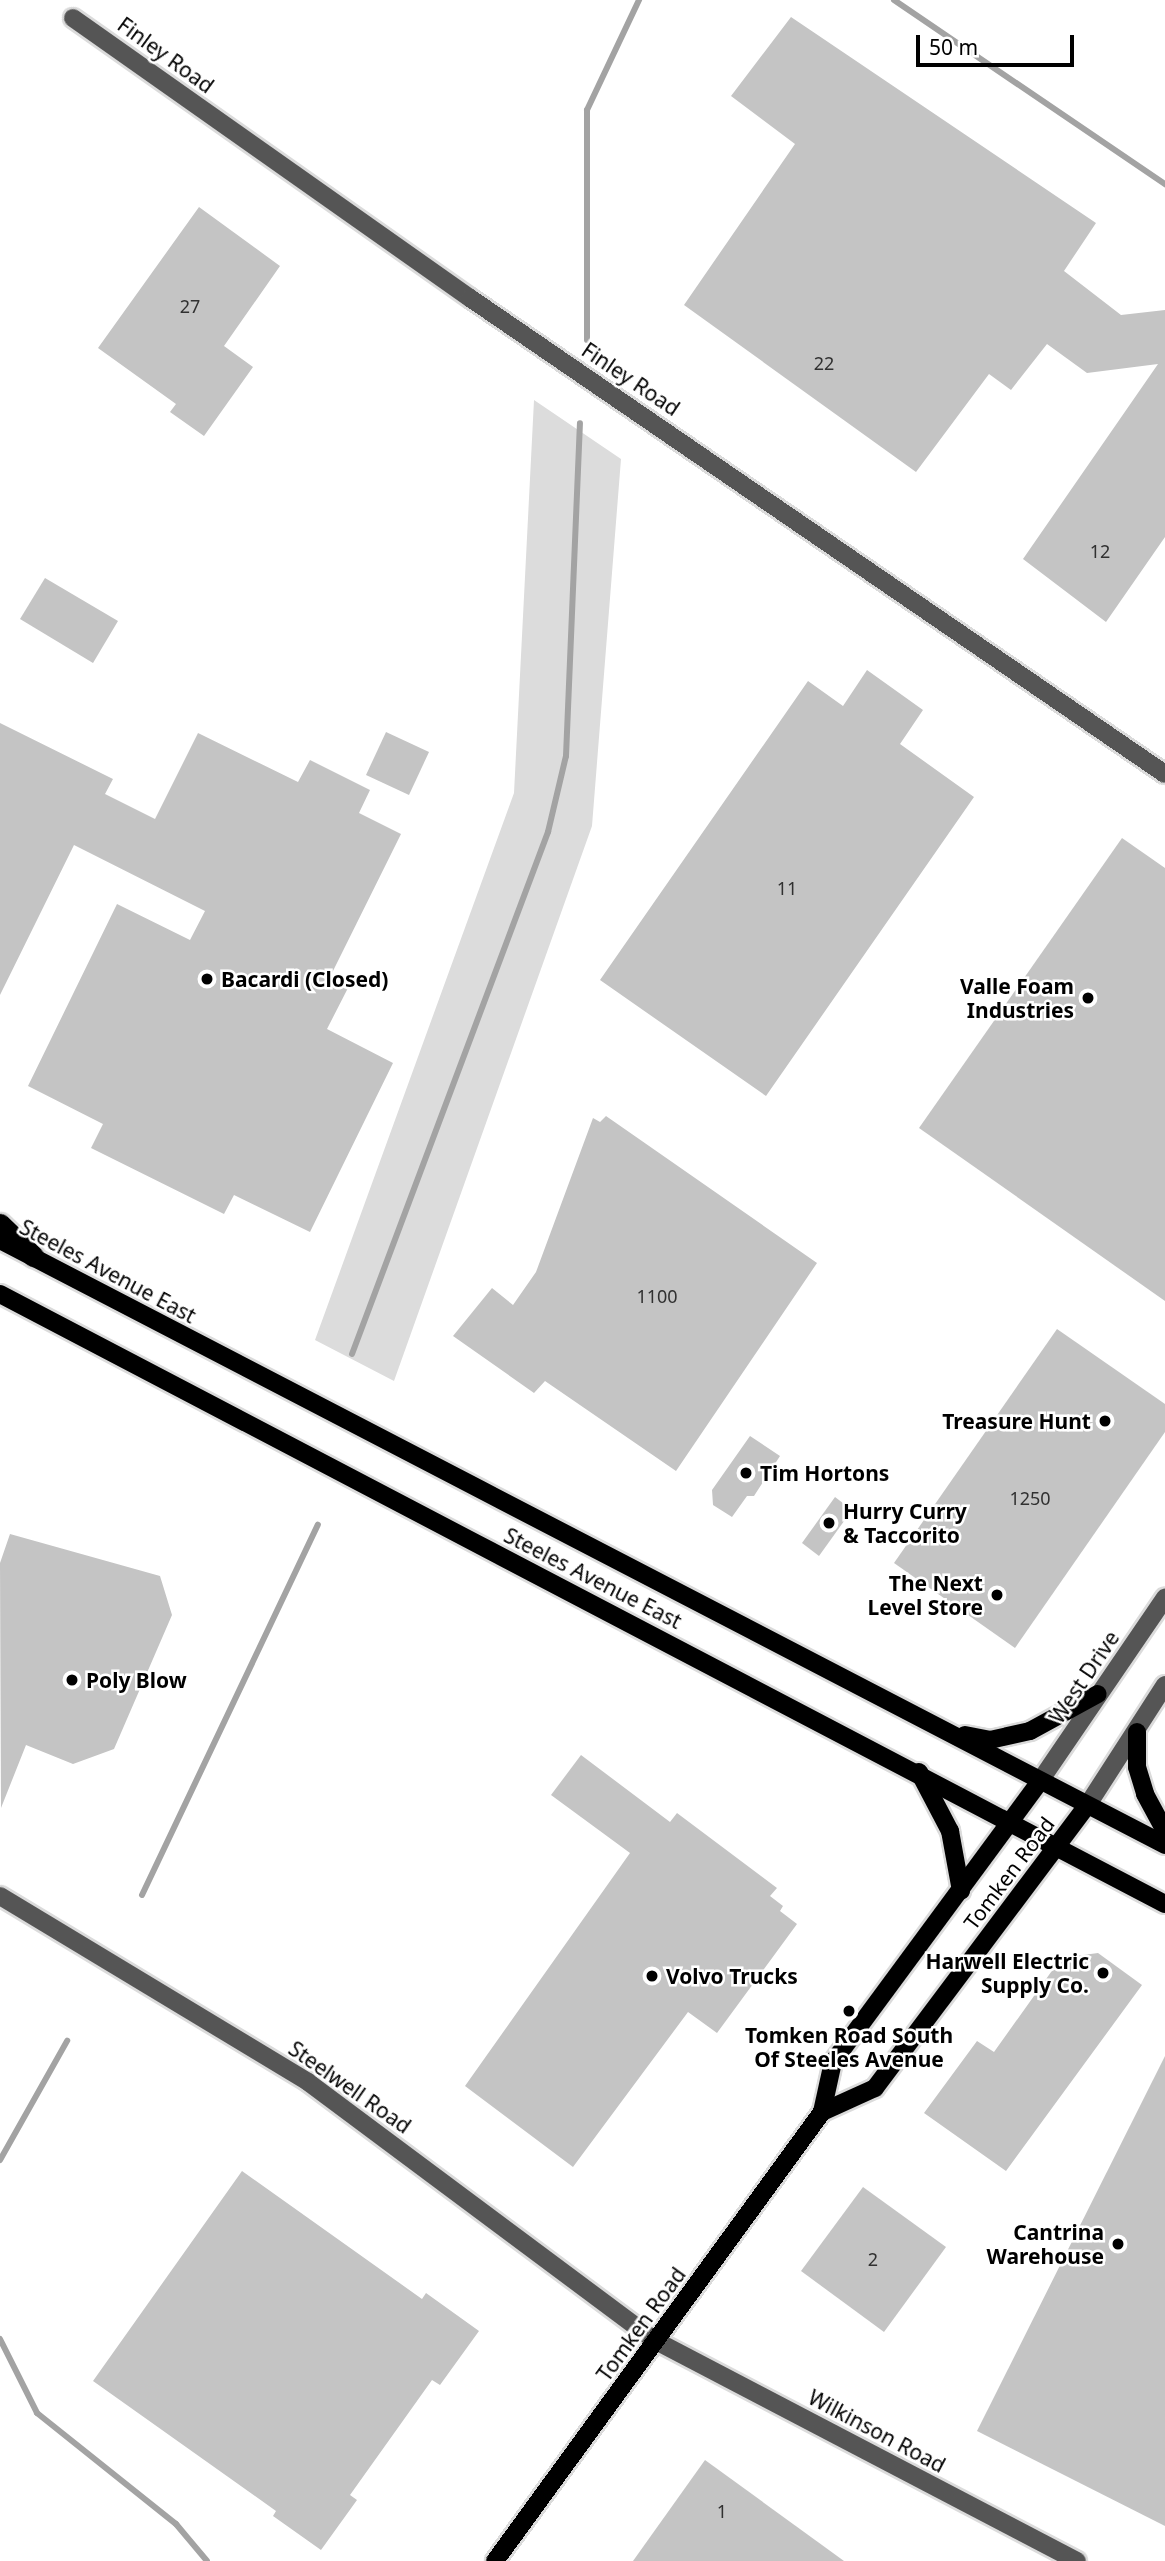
<!DOCTYPE html>
<html>
<head>
<meta charset="utf-8">
<style>
  body { margin:0 }
  #map { position:relative; width:1165px; height:2561px; overflow:hidden; background:#fff; font-family:"Noto Sans",sans-serif }
  div>[style] { position:absolute }
  [style*='--x'] { left:calc(var(--x)*1px); top:calc(var(--y)*1px); width:calc(var(--w)*1px); rotate:calc(var(--a)*1deg) }
  .green>* { inset:0; background:#dcdcdc }
  .stream>* { height:6px; margin:-3px; padding:0 3px; transform-origin:3px; border-radius:3px; background:#a3a3a3 }
  .building>* { inset:0; background:#c4c4c4 }
  .roads { filter:drop-shadow(2px 0 #dbdbdb) drop-shadow(-2px 0 #dbdbdb) drop-shadow(0 2px #dbdbdb) drop-shadow(0 -2px #dbdbdb) }
  .minor>* { height:18px; margin:-9px; padding:0 9px; transform-origin:9px; border-radius:9px; background:#555 }
  .major>* { height:18px; margin:-9px; padding:0 9px; transform-origin:9px; border-radius:9px; background:#000 }
  .highway>* { height:21px; margin:-10.5px; padding:0 10.5px; transform-origin:10.5px; border-radius:10.5px; background:#000 }
  .dots>* { width:19px; height:19px; translate:-50% -50%; box-sizing:border-box; border:4px solid #fff; border-radius:50% }
  span { translate:-50% -50%; white-space:nowrap; text-align:center; line-height:1.15; -webkit-text-stroke:5px #fff; paint-order:stroke }
  .number-label { font-size:18px; color:#313131 }
  .number-label span { -webkit-text-stroke-width:0 }
  .street-label { font-size:21px; color:#000 }
  .poi-label { font-size:21px; color:#000; font-weight:700 }
  .left { translate:0 -50%; text-align:left }
  .right { translate:-100% -50%; text-align:right }
  .scale { position:absolute; left:916px; top:35px; width:158px; height:32px; box-sizing:border-box; border:4px solid #000; border-top:0; padding-left:9px; font-size:21px; line-height:24px; white-space:nowrap; color:#000; -webkit-text-stroke:5px #fff; paint-order:stroke }
</style>
</head>
<body>
<div id="map">
  <div class="green">
    <div style="clip-path:polygon(534px 400px,621px 459px,592px 826px,394px 1381px,315px 1340px,514px 793px)"></div>
  </div>
  <div class="stream">
    <div style="--x:894;--y:0;--w:328;--a:34.2"></div>
    <div style="--x:587;--y:340;--w:230;--a:-90"></div>
    <div style="--x:587;--y:110;--w:122;--a:-64.7"></div>
    <div style="--x:352;--y:1354;--w:558;--a:-69.42"></div>
    <div style="--x:548;--y:832;--w:78;--a:-76.7"></div>
    <div style="--x:566;--y:756;--w:333;--a:-87.6"></div>
    <div style="--x:142;--y:1895;--w:410;--a:-64.6"></div>
    <div style="--x:0;--y:2160;--w:137;--a:-60.6"></div>
    <div style="--x:0;--y:2339;--w:83;--a:63.4"></div>
    <div style="--x:37;--y:2413;--w:178;--a:38.6"></div>
    <div style="--x:176;--y:2524;--w:48;--a:50"></div>
  </div>
  <div class="building">
    <div style="clip-path:polygon(791px 17px,1096px 223px,1064px 271px,1121px 315px,1165px 310px,1165px 537px,1106px 622px,1023px 559px,1158px 364px,1087px 373px,1047px 344px,1011px 390px,989px 374px,916px 472px,684px 305px,795px 144px,731px 96px)"></div>
    <div style="clip-path:polygon(199px 207px,280px 266px,224px 346px,253px 367px,204px 436px,170px 412px,176px 404px,98px 348px)"></div>
    <div style="clip-path:polygon(45px 578px,118px 621px,93px 663px,20px 619px)"></div>
    <div style="clip-path:polygon(867px 670px,923px 710px,900px 744px,974px 797px,766px 1096px,600px 980px,808px 681px,843px 706px)"></div>
    <div style="clip-path:polygon(0 723px,113px 779px,105px 794px,155px 819px,198px 733px,298px 782px,310px 760px,370px 790px,359px 813px,401px 834px,330px 977px,349px 986px,327px 1029px,393px 1063px,310px 1232px,234px 1195px,224px 1214px,91px 1148px,103px 1124px,28px 1086px,117px 904px,190px 940px,205px 911px,74px 845px,0 995px)"></div>
    <div style="clip-path:polygon(386px 732px,429px 752px,409px 795px,366px 775px)"></div>
    <div style="clip-path:polygon(1122px 838px,1165px 868px,1165px 1301px,919px 1128px)"></div>
    <div style="clip-path:polygon(606px 1116px,817px 1263px,676px 1471px,545px 1381px,534px 1393px,453px 1336px,492px 1288px,513px 1305px,536px 1272px,593px 1118px,600px 1122px)"></div>
    <div style="clip-path:polygon(1057px 1329px,1165px 1404px,1165px 1432px,1015px 1648px,894px 1563px)"></div>
    <div style="clip-path:polygon(750px 1436px,780px 1456px,754px 1496px,747px 1496px,732px 1517px,713px 1505px,712px 1490px)"></div>
    <div style="clip-path:polygon(835px 1497px,852px 1510px,819px 1556px,802px 1543px)"></div>
    <div style="clip-path:polygon(10px 1534px,160px 1576px,172px 1615px,114px 1749px,73px 1764px,26px 1745px,1px 1808px,0 1563px)"></div>
    <div style="clip-path:polygon(581px 1755px,670px 1822px,677px 1813px,777px 1888px,770px 1896px,783px 1906px,780px 1911px,797px 1924px,717px 2033px,688px 2012px,573px 2167px,465px 2086px,630px 1853px,551px 1795px)"></div>
    <div style="clip-path:polygon(1098px 1953px,1142px 1985px,1006px 2171px,924px 2113px,977px 2041px,994px 2052px,1061px 1958px)"></div>
    <div style="clip-path:polygon(1165px 2056px,1165px 2526px,977px 2431px)"></div>
    <div style="clip-path:polygon(242px 2171px,422px 2299px,426px 2293px,479px 2331px,440px 2385px,432px 2380px,350px 2495px,357px 2500px,321px 2550px,273px 2516px,276px 2511px,93px 2381px)"></div>
    <div style="clip-path:polygon(863px 2187px,946px 2247px,884px 2332px,801px 2271px)"></div>
    <div style="clip-path:polygon(705px 2460px,844px 2561px,633px 2561px)"></div>
  </div>
  <div class="roads">
    <div class="minor">
      <div style="--x:73;--y:18;--w:486;--a:35.2"></div>
      <div style="--x:470;--y:298;--w:842;--a:34.41"></div>
      <div style="--x:1040;--y:1781;--w:222;--a:-55.7"></div>
      <div style="--x:1087;--y:1806;--w:144;--a:-57.2"></div>
      <div style="--x:0;--y:1896;--w:360;--a:31.1"></div>
      <div style="--x:308;--y:2082;--w:434;--a:36.7"></div>
      <div style="--x:656;--y:2341;--w:475;--a:27.6"></div>
    </div>
    <div class="major">
      <div style="--x:0;--y:1240;--w:1313;--a:27.44"></div>
      <div style="--x:0;--y:1294;--w:1315;--a:27.64"></div>
      <div style="--x:1137;--y:1732;--w:35;--a:90"></div>
      <div style="--x:1137;--y:1767;--w:28;--a:73"></div>
      <div style="--x:1145;--y:1794;--w:42;--a:61.6"></div>
      <div style="--x:965;--y:1735;--w:25;--a:11"></div>
      <div style="--x:990;--y:1740;--w:41;--a:-12.7"></div>
      <div style="--x:1030;--y:1731;--w:77;--a:-28.6"></div>
      <div style="--x:919;--y:1772;--w:67;--a:62.3"></div>
      <div style="--x:950;--y:1831;--w:61;--a:79.6"></div>
      <div style="--x:822;--y:2112;--w:58;--a:-24.4"></div>
      <div style="--x:875;--y:2088;--w:353;--a:-53.1"></div>
      <div style="--x:495;--y:2561;--w:555;--a:-53.93"></div>
      <div style="--x:822;--y:2112;--w:51;--a:-77.6"></div>
      <div style="--x:833;--y:2062;--w:349;--a:-53.6"></div>
    </div>
    <div class="highway">
      <div style="--x:0;--y:1224;--w:46;--a:44.1"></div>
    </div>
  </div>
  <div class="dots">
    <div style="left:207px;top:979px;background:#000"></div>
    <div style="left:1088px;top:998px;background:#000"></div>
    <div style="left:1105px;top:1421px;background:#000"></div>
    <div style="left:746px;top:1473px;background:#000"></div>
    <div style="left:829px;top:1523px;background:#000"></div>
    <div style="left:997px;top:1595px;background:#000"></div>
    <div style="left:72px;top:1680px;background:#000"></div>
    <div style="left:1103px;top:1973px;background:#000"></div>
    <div style="left:652px;top:1976px;background:#000"></div>
    <div style="left:849px;top:2011px;background:#000"></div>
    <div style="left:1118px;top:2244px;background:#000"></div>
  </div>
  <div class="number-label">
    <span style="left:190px;top:306px">27</span>
    <span style="left:824px;top:363px">22</span>
    <span style="left:1100px;top:551px">12</span>
    <span style="left:787px;top:888px">11</span>
    <span style="left:657px;top:1296px">1100</span>
    <span style="left:1030px;top:1498px">1250</span>
    <span style="left:873px;top:2259px">2</span>
    <span style="left:722px;top:2511px">1</span>
  </div>
  <div class="street-label">
    <span style="left:166px;top:55px;rotate:36deg">Finley Road</span>
    <span style="left:631px;top:379px;rotate:34deg">Finley Road</span>
    <span style="left:108px;top:1271px;rotate:28deg">Steeles Avenue East</span>
    <span style="left:593px;top:1578px;rotate:27deg">Steeles Avenue East</span>
    <span style="left:1084px;top:1677px;rotate:-56deg">West Drive</span>
    <span style="left:1009px;top:1873px;rotate:-53deg">Tomken Road</span>
    <span style="left:350px;top:2087px;rotate:35deg">Steelwell Road</span>
    <span style="left:641px;top:2324px;rotate:-54deg">Tomken Road</span>
    <span style="left:877px;top:2431px;rotate:28deg">Wilkinson Road</span>
  </div>
  <div class="poi-label">
    <span class="left" style="left:221px;top:979px">Bacardi (Closed)</span>
    <span class="right" style="left:1074px;top:998px">Valle Foam<br>Industries</span>
    <span class="right" style="left:1091px;top:1421px">Treasure Hunt</span>
    <span class="left" style="left:760px;top:1473px">Tim Hortons</span>
    <span class="left" style="left:843px;top:1523px">Hurry Curry<br>&amp; Taccorito</span>
    <span class="right" style="left:983px;top:1595px">The Next<br>Level Store</span>
    <span class="left" style="left:86px;top:1680px">Poly Blow</span>
    <span class="right" style="left:1089px;top:1973px">Harwell Electric<br>Supply Co.</span>
    <span class="left" style="left:666px;top:1976px">Volvo Trucks</span>
    <span style="left:849px;top:2047px">Tomken Road South<br>Of Steeles Avenue</span>
    <span class="right" style="left:1104px;top:2244px">Cantrina<br>Warehouse</span>
  </div>
  <div class="scale">50 m</div>
</div>
</body>
</html>
